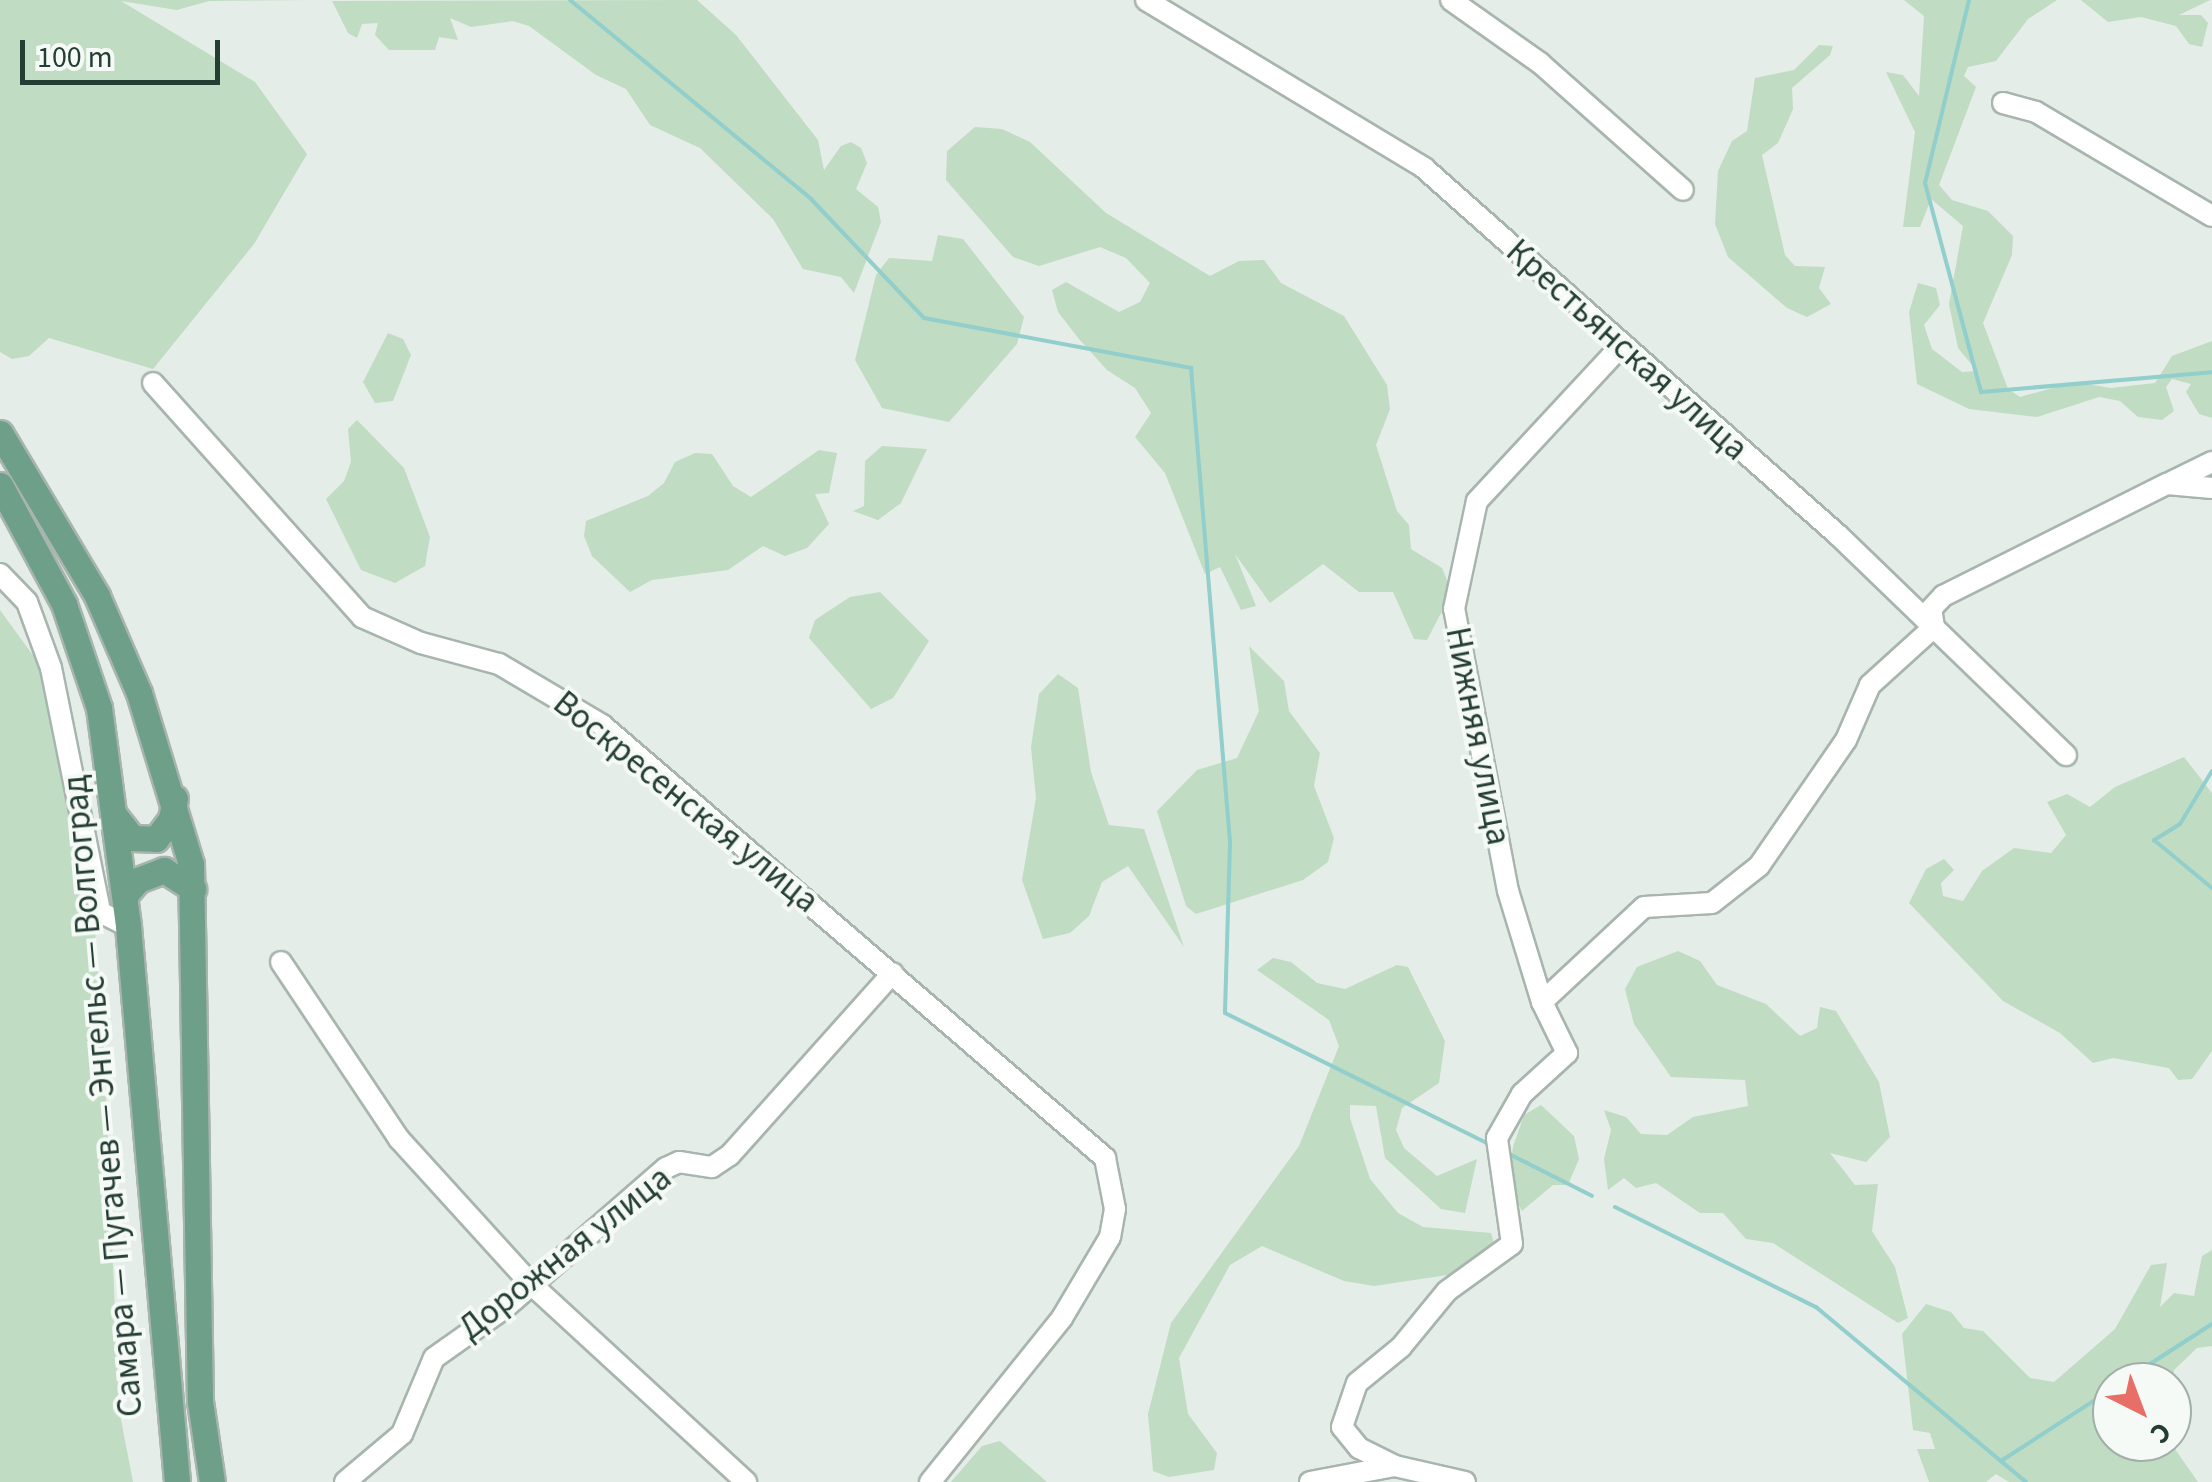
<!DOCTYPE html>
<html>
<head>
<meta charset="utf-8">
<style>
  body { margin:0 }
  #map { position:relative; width:2212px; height:1482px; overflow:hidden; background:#e5ede8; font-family:"Source Sans 3",sans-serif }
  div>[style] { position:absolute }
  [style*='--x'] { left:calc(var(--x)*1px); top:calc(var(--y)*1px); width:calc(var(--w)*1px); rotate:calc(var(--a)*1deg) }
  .green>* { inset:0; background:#c0dcc2 }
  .stream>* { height:4px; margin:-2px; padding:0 2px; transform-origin:2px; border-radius:2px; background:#91cecc }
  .roads { filter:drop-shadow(2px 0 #a8b5ae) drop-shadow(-2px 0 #a8b5ae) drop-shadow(0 2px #a8b5ae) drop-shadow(0 -2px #a8b5ae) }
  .minor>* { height:20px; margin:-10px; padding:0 10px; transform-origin:10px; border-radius:10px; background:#fff }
  .major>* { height:25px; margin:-12.5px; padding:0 12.5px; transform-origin:12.5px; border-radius:12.5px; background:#6d9f89 }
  span { translate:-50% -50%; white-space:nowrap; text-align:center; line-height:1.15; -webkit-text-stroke:8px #f5faf7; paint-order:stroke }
  .street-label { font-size:35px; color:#253e33 }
  .north { position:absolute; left:2092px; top:1362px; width:100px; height:100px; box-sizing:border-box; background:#f5faf7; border:2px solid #a2afa9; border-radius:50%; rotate:138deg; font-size:28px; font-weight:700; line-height:40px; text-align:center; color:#253e33 }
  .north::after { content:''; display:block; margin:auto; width:35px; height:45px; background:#e86f68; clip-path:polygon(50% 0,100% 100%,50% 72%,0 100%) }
  .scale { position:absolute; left:20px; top:40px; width:200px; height:45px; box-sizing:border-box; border:5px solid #253e33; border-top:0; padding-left:12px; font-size:30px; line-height:35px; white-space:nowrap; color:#253e33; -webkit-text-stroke:8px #f5faf7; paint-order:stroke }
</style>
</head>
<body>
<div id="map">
  <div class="green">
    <div style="clip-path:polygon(0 0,313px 0,209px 1px,177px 10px,121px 1px,255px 82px,307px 154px,254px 244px,153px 369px,49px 338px,29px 356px,12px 359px,0 352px)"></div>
    <div style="clip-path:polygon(697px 0,736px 35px,818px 140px,824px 170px,841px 146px,851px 142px,861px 148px,867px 163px,856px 189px,878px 207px,881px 222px,854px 293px,841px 277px,803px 269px,773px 219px,700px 148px,650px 125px,626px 89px,596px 75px,529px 26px,513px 21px,471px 27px,450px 18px,458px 40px,439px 37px,435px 50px,389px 50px,375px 35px,378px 23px,362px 24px,357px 38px,348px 33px,332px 1px)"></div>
    <div style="clip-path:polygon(1904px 0,2057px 0,2028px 19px,1996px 61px,1968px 67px,1964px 76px,1976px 87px,1939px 185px,1952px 200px,1988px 211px,2013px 236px,2012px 255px,1983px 323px,2008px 389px,2020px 397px,2074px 382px,2111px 388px,2155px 383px,2172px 356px,2212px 341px,2212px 418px,2199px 414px,2186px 392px,2191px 384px,2172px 379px,2166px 387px,2174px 411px,2162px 420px,2138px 417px,2120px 401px,2099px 397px,2037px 417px,1969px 409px,1917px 384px,1909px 312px,1918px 283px,1936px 288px,1940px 305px,1924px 325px,1932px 349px,1962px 372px,1977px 371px,1958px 348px,1949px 304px,1963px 226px,1931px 199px,1920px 227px,1903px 227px,1915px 132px,1886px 72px,1903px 75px,1919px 96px,1924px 16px)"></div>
    <div style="clip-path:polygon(2081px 0,2210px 0,2179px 15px,2201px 15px,2208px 23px,2202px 47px,2189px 44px,2176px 26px,2141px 17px,2108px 22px)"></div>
    <div style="clip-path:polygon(1819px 45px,1833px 46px,1830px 55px,1792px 88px,1793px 109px,1778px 143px,1762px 155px,1785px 255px,1795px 266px,1825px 267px,1819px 288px,1831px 304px,1807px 317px,1787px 308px,1728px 257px,1715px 224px,1718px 171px,1732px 141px,1747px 131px,1755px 78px,1794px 70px)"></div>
    <div style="clip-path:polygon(975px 127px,1002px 129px,1030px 142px,1106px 213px,1210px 276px,1239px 261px,1264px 260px,1281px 283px,1344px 316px,1387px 385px,1390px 409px,1376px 445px,1397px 511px,1409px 525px,1411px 549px,1442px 568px,1452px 592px,1427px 640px,1414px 639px,1393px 592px,1359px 592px,1323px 564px,1270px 603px,1235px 554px,1256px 606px,1241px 610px,1220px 567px,1205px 574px,1165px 473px,1135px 437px,1151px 413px,1135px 388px,1107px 370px,1079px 339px,1058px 312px,1052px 290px,1066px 282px,1119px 312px,1140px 302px,1150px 283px,1126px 258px,1100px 247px,1039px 266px,1013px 257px,946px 180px,947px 151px)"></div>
    <div style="clip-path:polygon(938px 235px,963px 239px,1024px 317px,1017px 344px,949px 422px,882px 408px,855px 360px,876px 275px,889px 258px,932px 261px)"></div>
    <div style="clip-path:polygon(388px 333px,403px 339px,411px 355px,393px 401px,375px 403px,363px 382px)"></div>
    <div style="clip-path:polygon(357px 420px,404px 468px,430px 537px,425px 566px,395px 583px,361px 570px,326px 499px,344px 481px,351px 462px,348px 429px)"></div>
    <div style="clip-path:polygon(882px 446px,927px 449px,901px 503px,878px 520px,853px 511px,864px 506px,865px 461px)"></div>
    <div style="clip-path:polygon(819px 450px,837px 453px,829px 493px,815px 494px,829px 524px,807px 548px,785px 556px,763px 546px,728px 570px,652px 580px,630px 592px,592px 556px,584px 536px,586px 521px,648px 496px,664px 483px,675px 462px,695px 453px,712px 454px,733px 486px,751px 497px)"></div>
    <div style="clip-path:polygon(880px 592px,929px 641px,893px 698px,871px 709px,809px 638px,815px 620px,850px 597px)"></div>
    <div style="clip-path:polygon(0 610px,48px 676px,85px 804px,104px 1046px,119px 1409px,133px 1482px,0 1482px)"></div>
    <div style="clip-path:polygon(1249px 646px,1284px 681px,1289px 711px,1320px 753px,1314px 786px,1334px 838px,1328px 862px,1303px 880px,1196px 914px,1186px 906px,1157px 811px,1197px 770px,1237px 758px,1259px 711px)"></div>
    <div style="clip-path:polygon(1058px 674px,1078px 688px,1091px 772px,1109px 825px,1144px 829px,1184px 947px,1128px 866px,1102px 882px,1089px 916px,1070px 933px,1043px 939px,1022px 880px,1036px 798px,1031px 747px,1039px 694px)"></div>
    <div style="clip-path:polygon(2184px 757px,2212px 793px,2212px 1051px,2192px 1079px,2178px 1080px,2169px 1068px,2113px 1058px,2093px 1063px,2060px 1033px,2003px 1001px,1909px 903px,1926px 869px,1944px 859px,1954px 870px,1941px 883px,1943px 896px,1963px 901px,1982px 871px,2014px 848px,2051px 853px,2066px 835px,2047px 802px,2067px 794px,2090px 807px,2115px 787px)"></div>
    <div style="clip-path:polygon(1678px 951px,1700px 961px,1717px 985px,1766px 1004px,1800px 1036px,1817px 1028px,1820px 1007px,1836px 1011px,1879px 1082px,1890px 1137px,1866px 1162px,1830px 1153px,1855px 1185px,1878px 1184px,1872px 1231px,1895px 1267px,1908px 1318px,1898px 1323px,1773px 1243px,1746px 1239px,1723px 1213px,1700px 1213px,1656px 1183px,1636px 1188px,1624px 1178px,1608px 1190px,1604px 1159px,1611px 1130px,1604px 1110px,1626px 1117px,1641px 1134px,1667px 1135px,1693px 1117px,1748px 1106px,1745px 1080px,1671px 1077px,1634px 1024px,1625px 989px,1637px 967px)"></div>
    <div style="clip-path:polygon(1273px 958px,1291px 962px,1317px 983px,1345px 989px,1397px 965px,1408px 967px,1445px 1041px,1439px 1083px,1402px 1108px,1396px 1130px,1404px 1148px,1437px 1176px,1477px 1159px,1465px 1213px,1441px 1209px,1385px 1158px,1376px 1106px,1350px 1105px,1350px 1118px,1370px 1179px,1398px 1213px,1423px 1227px,1491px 1233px,1496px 1250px,1454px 1274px,1374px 1286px,1344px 1281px,1262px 1246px,1230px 1265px,1179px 1358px,1188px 1414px,1217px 1453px,1214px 1470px,1169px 1477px,1153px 1471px,1148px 1414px,1171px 1323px,1299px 1146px,1339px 1046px,1329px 1020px,1257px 970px)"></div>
    <div style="clip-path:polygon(1541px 1105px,1574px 1136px,1579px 1159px,1568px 1185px,1553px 1185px,1522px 1211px,1508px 1185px,1513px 1147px,1524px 1115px)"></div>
    <div style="clip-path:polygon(2212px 1250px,2212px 1346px,2197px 1348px,2174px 1370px,2172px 1385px,2112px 1382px,2112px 1442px,2170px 1442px,2198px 1482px,2009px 1482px,1996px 1474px,1986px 1482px,1929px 1482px,1917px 1449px,1935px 1449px,1930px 1433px,1913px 1430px,1902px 1334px,1926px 1304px,1951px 1312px,1964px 1328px,1983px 1331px,2030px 1378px,2054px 1382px,2115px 1329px,2151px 1265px,2167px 1263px,2160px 1307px,2174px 1293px,2194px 1296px,2202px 1256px)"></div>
    <div style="clip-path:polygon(1000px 1441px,1047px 1482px,951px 1482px,982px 1446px)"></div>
  </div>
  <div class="stream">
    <div style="--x:570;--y:0;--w:313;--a:39.5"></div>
    <div style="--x:811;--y:199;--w:164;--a:46.5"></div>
    <div style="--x:924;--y:318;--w:272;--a:10.6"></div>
    <div style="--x:1191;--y:368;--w:477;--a:85.3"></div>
    <div style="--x:1230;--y:843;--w:170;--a:91.7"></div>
    <div style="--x:1225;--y:1013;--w:295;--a:26.4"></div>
    <div style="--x:1969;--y:0;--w:188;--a:103.5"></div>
    <div style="--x:1925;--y:183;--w:216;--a:75"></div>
    <div style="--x:1981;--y:392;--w:232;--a:-4.9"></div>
    <div style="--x:2212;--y:771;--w:62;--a:121.1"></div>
    <div style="--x:2180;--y:824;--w:31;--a:148"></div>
    <div style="--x:2154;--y:840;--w:75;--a:39.6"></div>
    <div style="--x:1507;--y:1153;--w:95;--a:26.8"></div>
    <div style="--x:1615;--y:1207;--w:225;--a:26.5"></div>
    <div style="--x:1816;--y:1307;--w:273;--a:39.8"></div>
    <div style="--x:2122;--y:1382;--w:107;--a:-32.8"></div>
    <div style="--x:2001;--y:1461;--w:132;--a:-33"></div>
  </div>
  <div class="roads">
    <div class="minor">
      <div style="--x:1146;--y:0;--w:325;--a:31.1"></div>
      <div style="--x:1424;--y:168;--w:553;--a:41.56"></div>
      <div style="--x:1838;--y:535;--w:317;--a:44"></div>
      <div style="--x:1451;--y:0;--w:109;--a:35.3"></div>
      <div style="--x:1540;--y:63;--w:191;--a:41.6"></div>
      <div style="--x:2003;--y:103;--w:34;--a:15"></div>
      <div style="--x:2036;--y:112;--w:204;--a:30.6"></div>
      <div style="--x:153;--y:383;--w:314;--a:48.2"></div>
      <div style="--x:362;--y:617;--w:64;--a:23.8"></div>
      <div style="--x:421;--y:643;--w:81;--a:15.1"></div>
      <div style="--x:499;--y:664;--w:120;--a:30.6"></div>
      <div style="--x:602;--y:725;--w:664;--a:40.72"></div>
      <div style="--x:1105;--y:1158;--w:52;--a:78.9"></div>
      <div style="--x:1115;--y:1209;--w:28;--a:100"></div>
      <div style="--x:1110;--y:1237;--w:94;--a:120.7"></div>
      <div style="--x:1062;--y:1318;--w:211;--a:128.8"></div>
      <div style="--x:2169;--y:483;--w:48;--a:-26"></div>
      <div style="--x:0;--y:574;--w:39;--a:46"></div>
      <div style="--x:27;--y:602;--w:70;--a:70"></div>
      <div style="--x:51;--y:668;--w:249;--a:78.6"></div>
      <div style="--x:100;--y:912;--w:31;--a:27"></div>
      <div style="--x:281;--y:962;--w:213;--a:56.3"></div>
      <div style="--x:399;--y:1139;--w:197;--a:47.7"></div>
      <div style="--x:532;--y:1285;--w:291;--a:42.6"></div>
      <div style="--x:1542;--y:1002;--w:139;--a:-43"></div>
      <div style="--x:1644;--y:907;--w:68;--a:-3.4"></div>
      <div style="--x:1712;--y:903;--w:60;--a:-38.2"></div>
      <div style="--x:1759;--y:866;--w:153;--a:-55.4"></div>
      <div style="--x:1846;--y:740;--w:60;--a:-66.4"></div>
      <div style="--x:1870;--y:685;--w:86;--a:-42.2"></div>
      <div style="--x:1934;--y:627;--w:18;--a:-99"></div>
      <div style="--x:1931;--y:609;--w:18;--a:-47"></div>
      <div style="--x:1943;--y:596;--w:250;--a:-26.6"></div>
      <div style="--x:2167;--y:484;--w:45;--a:5.1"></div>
      <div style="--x:345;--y:1482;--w:75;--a:-40.1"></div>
      <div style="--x:402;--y:1434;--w:82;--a:-67.2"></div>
      <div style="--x:434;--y:1358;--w:88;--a:-35.3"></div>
      <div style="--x:506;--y:1307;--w:212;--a:-41"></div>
      <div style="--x:666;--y:1168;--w:14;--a:-25"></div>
      <div style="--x:679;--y:1162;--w:33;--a:9"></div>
      <div style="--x:712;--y:1167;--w:22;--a:-34"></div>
      <div style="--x:730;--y:1155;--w:244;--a:-48.2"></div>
      <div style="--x:1310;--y:1482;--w:86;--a:-10.7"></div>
      <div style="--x:1465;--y:1482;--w:72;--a:-167.1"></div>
      <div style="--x:1395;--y:1466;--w:40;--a:-153.4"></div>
      <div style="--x:1359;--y:1448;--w:27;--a:-129"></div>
      <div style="--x:1342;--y:1427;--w:46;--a:-71.2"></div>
      <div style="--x:1357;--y:1383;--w:57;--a:-39.3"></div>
      <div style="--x:1401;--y:1347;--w:72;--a:-50.6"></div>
      <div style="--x:1447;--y:1291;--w:80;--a:-35.9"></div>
      <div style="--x:1512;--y:1244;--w:107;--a:-98.1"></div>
      <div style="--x:1497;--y:1138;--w:51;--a:-60.4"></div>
      <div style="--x:1522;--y:1094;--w:61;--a:-42.3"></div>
      <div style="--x:1567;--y:1053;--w:57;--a:-116.1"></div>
      <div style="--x:1542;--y:1002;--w:116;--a:-107"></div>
      <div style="--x:1508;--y:891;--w:287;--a:-100.8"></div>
      <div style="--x:1454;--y:609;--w:110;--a:-78"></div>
      <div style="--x:1477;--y:501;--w:214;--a:-47.1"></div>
    </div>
    <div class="major">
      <div style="--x:0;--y:433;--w:190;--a:59.2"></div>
      <div style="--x:97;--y:596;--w:106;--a:66.6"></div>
      <div style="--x:139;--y:693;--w:179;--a:73.1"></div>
      <div style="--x:191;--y:864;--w:537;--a:89.04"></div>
      <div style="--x:200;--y:1401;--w:82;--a:81.6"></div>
      <div style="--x:0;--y:485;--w:135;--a:61.7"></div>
      <div style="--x:64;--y:604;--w:110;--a:71.4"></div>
      <div style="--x:99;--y:708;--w:220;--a:82.4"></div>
      <div style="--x:128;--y:926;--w:558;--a:84.96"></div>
      <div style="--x:115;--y:816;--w:28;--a:52"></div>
      <div style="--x:132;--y:838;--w:24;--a:2"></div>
      <div style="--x:156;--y:839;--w:25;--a:-53"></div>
      <div style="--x:171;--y:819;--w:21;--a:-79"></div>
      <div style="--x:125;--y:895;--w:20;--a:-49"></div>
      <div style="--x:138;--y:880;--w:28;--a:-21"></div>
      <div style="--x:164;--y:870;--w:35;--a:33"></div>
    </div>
  </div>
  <div class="street-label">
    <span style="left:1627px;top:350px;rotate:42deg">Крестьянская улица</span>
    <span style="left:1478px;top:736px;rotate:79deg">Нижняя улица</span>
    <span style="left:686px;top:802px;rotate:39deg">Воскресенская улица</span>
    <span style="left:103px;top:1096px;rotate:-95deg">Самара — Пугачев — Энгельс — Волгоград</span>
    <span style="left:565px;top:1253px;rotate:-38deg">Дорожная улица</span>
  </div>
  <div class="north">С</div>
  <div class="scale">100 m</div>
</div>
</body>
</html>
